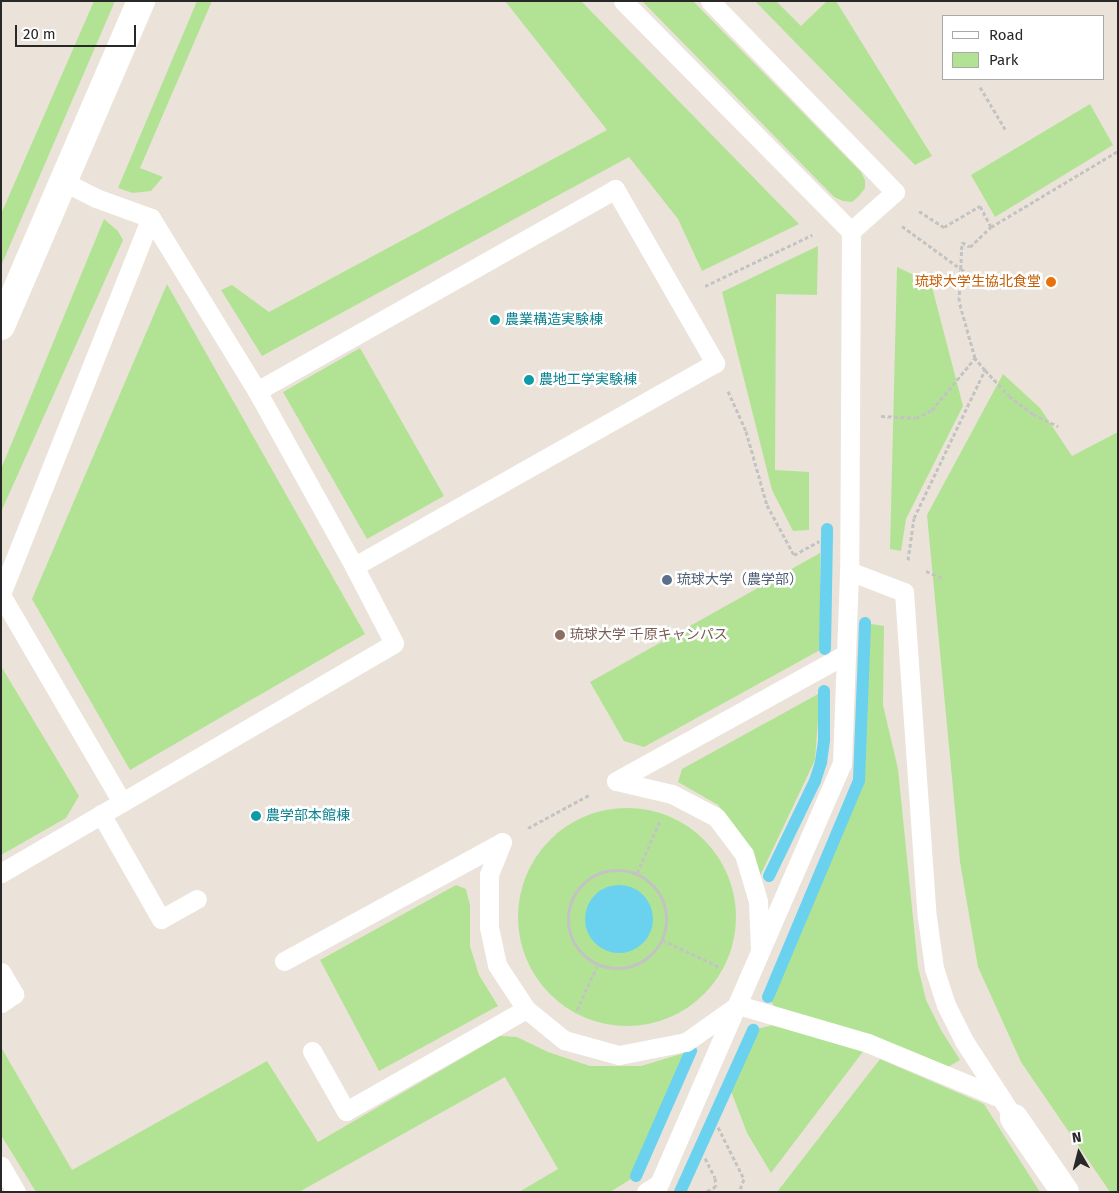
<!DOCTYPE html>
<html>
<head>
<meta charset="utf-8">
<style>
  body { margin:0 }
  #map { position:relative; width:1119px; height:1193px; overflow:hidden; background:#ebe3d9; font-family:"Fira Sans","Noto Sans JP",sans-serif }
  div>[style] { position:absolute }
  [style*='--x'] { left:calc(var(--x)*1px); top:calc(var(--y)*1px); width:calc(var(--w)*1px); rotate:calc(var(--a)*1deg) }
  .green>* { inset:0; background:#b2e394 }
  .round { border-radius:50% }
  .water>* { inset:0; background:#6ad1ef }
  .stream>* { height:12px; margin:-6px; padding:0 6px; transform-origin:6px; border-radius:6px; background:#6ad1ef }
  .path>* { height:3px; margin-top:-1.5px; transform-origin:0; background:repeating-linear-gradient(90deg,#c3c3c3 0 4px,transparent 0 6.5px) }
  .path>.ring { margin:-1.5px; padding:0; box-sizing:content-box; background:none; border:3px solid #c3c3c3; border-radius:50% }
  .lane>* { height:19px; margin:-9.5px; padding:0 9.5px; transform-origin:9.5px; border-radius:9.5px; background:#fff }
  .street>* { height:28px; margin:-14px; padding:0 14px; transform-origin:14px; border-radius:14px; background:#fff }
  .secondary>* { height:28px; margin:-14px; padding:0 14px; transform-origin:14px; border-radius:14px; background:#fff }
  .dots>* { width:14px; height:14px; translate:-50% -50%; box-sizing:border-box; border:2px solid #fff; border-radius:50% }
  span { translate:-50% -50%; white-space:nowrap; text-align:center; line-height:1.15; -webkit-text-stroke:5px #fff; paint-order:stroke }
  .food-label { font-size:14px; color:#c56008 }
  .right { translate:-100% -50%; text-align:right }
  .culture-label { font-size:14px; color:#0d838f }
  .left { translate:0 -50%; text-align:left }
  .service-label { font-size:14px; color:#4e5e75 }
  .education-label { font-size:14px; color:#785e54 }
  .frame { position:absolute; inset:0; border:2px solid #282828; pointer-events:none }
  .legend { position:absolute; left:942px; top:15px; width:162px; height:65px; box-sizing:border-box; background:#fff; border:1px solid #a9a9a9; margin:0; padding:6px 9px; list-style:none; font-size:15px; color:#282828 }
  .legend li { display:flex; align-items:center; gap:10px; height:25px }
  .legend b { width:25px; border:1px solid #a9a9a9 }
  .north { position:absolute; left:1054px; top:1128px; width:50px; height:50px; -webkit-text-stroke:4px #fff; paint-order:stroke; rotate:352deg; font-size:14px; font-weight:700; line-height:20px; text-align:center; color:#282828 }
  .north::after { content:''; display:block; margin:auto; width:18px; height:22px; background:#282828; clip-path:polygon(50% 0,100% 100%,50% 72%,0 100%) }
  .scale { position:absolute; left:15px; top:25px; width:121px; height:22px; box-sizing:border-box; border:2px solid #282828; border-top:0; padding-left:6px; font-size:15px; line-height:18px; white-space:nowrap; color:#282828; -webkit-text-stroke:4px #fff; paint-order:stroke }
</style>
</head>
<body>
<div id="map">
  <div class="green">
    <div style="clip-path:polygon(94px 1px,115px 1px,1px 266px,1px 214px)"></div>
    <div style="clip-path:polygon(197px 1px,212px 1px,140px 168px,163px 177px,151px 191px,133px 193px,118px 188px)"></div>
    <div style="clip-path:polygon(505px 1px,581px 1px,799px 224px,702px 271px,678px 219px,629px 157px,262px 356px,221px 290px,232px 285px,269px 312px,607px 130px)"></div>
    <div style="clip-path:polygon(642px 1px,693px 1px,861px 172px,865px 180px,865px 188px,859px 196px,852px 202px,843px 201px,834px 197px)"></div>
    <div style="clip-path:polygon(755px 1px,776px 1px,801px 26px,827px 1px,836px 1px,932px 156px,915px 165px)"></div>
    <div style="clip-path:polygon(1090px 104px,1113px 145px,995px 217px,971px 175px)"></div>
    <div style="clip-path:polygon(104px 219px,118px 231px,123px 240px,1px 512px,1px 469px)"></div>
    <div style="clip-path:polygon(818px 246px,817px 295px,776px 294px,775px 470px,809px 472px,809px 530px,793px 531px,772px 490px,722px 292px)"></div>
    <div style="clip-path:polygon(897px 267px,931px 283px,963px 406px,906px 519px,901px 551px,890px 549px)"></div>
    <div style="clip-path:polygon(167px 284px,365px 634px,130px 770px,32px 599px)"></div>
    <div style="clip-path:polygon(360px 348px,444px 496px,367px 539px,283px 392px)"></div>
    <div style="clip-path:polygon(1003px 374px,1040px 408px,1072px 456px,1118px 432px,1118px 1192px,1110px 1192px,1021px 1062px,978px 967px,960px 862px,927px 515px)"></div>
    <div style="clip-path:polygon(820px 553px,820px 650px,644px 747px,624px 741px,590px 682px)"></div>
    <div style="clip-path:polygon(865px 623px,884px 626px,883px 705px,898px 769px,918px 967px,926px 1000px,941px 1030px,960px 1060px,948px 1067px,776px 1009px,768px 997px,859px 780px)"></div>
    <div style="clip-path:polygon(1px 666px,79px 796px,66px 818px,1px 855px)"></div>
    <div style="clip-path:polygon(820px 693px,815px 760px,760px 876px,740px 833px,718px 805px,678px 782px,682px 769px)"></div>
    <div class="round" style="left:518px;top:808px;width:218px;height:218px"></div>
    <div style="clip-path:polygon(456px 885px,466px 889px,470px 905px,470px 946px,479px 975px,498px 1006px,379px 1071px,320px 960px)"></div>
    <div style="clip-path:polygon(777px 1024px,865px 1049px,771px 1173px,747px 1133px,728px 1083px,753px 1030px)"></div>
    <div style="clip-path:polygon(500px 1036px,517px 1037px,548px 1052px,590px 1066px,641px 1066px,691px 1051px,636px 1176px,610px 1192px,519px 1192px,558px 1169px,505px 1077px,299px 1192px,36px 1192px,1px 1135px,1px 1047px,72px 1170px,267px 1061px,318px 1142px)"></div>
    <div style="clip-path:polygon(880px 1059px,984px 1104px,1040px 1192px,777px 1192px)"></div>
  </div>
  <div class="water">
    <div class="round" style="left:585px;top:885px;width:68px;height:68px"></div>
  </div>
  <div class="stream">
    <div style="--x:825;--y:649;--w:120;--a:-89"></div>
    <div style="--x:769;--y:876;--w:106;--a:-64.2"></div>
    <div style="--x:815;--y:781;--w:20;--a:-72"></div>
    <div style="--x:821;--y:762;--w:22;--a:-82"></div>
    <div style="--x:824;--y:740;--w:49;--a:-90"></div>
    <div style="--x:768;--y:997;--w:235;--a:-67.2"></div>
    <div style="--x:859;--y:780;--w:157;--a:-87.8"></div>
    <div style="--x:636;--y:1176;--w:137;--a:-66.3"></div>
    <div style="--x:680;--y:1192;--w:178;--a:-65.7"></div>
  </div>
  <div class="path">
    <div style="--x:980;--y:87;--w:49;--a:59.2"></div>
    <div style="--x:919;--y:211;--w:30;--a:33"></div>
    <div style="--x:944;--y:227;--w:42;--a:-30.3"></div>
    <div style="--x:980;--y:206;--w:24;--a:62"></div>
    <div style="--x:902;--y:226;--w:73;--a:36.1"></div>
    <div style="--x:961;--y:269;--w:26;--a:29"></div>
    <div style="--x:705;--y:286;--w:119;--a:-25.5"></div>
    <div style="--x:985;--y:370;--w:35;--a:47"></div>
    <div style="--x:1009;--y:396;--w:30;--a:37"></div>
    <div style="--x:1033;--y:414;--w:28;--a:26"></div>
    <div style="--x:728;--y:391;--w:44;--a:65.8"></div>
    <div style="--x:746;--y:431;--w:77;--a:74.2"></div>
    <div style="--x:767;--y:505;--w:57;--a:61.6"></div>
    <div style="--x:794;--y:555;--w:29;--a:-29"></div>
    <div style="--x:881;--y:416;--w:35;--a:3"></div>
    <div style="--x:916;--y:418;--w:18;--a:-27"></div>
    <div style="--x:932;--y:410;--w:67;--a:-50.4"></div>
    <div style="--x:975;--y:358;--w:59;--a:-105.7"></div>
    <div style="--x:959;--y:301;--w:59;--a:-87.1"></div>
    <div style="--x:962;--y:242;--w:9;--a:32"></div>
    <div style="--x:970;--y:247;--w:29;--a:-44"></div>
    <div style="--x:991;--y:227;--w:148;--a:-30.9"></div>
    <div style="--x:908;--y:560;--w:42;--a:-81.9"></div>
    <div style="--x:914;--y:518;--w:164;--a:-64.4"></div>
    <div style="--x:985;--y:370;--w:16;--a:-130"></div>
    <div style="--x:926;--y:571;--w:20;--a:24"></div>
    <div style="--x:528;--y:828;--w:69;--a:-28.4"></div>
    <div class="ring" style="left:568px;top:870px;width:95px;height:95px"></div>
    <div style="--x:637;--y:873;--w:57;--a:-66.1"></div>
    <div style="--x:662;--y:940;--w:64;--a:25"></div>
    <div style="--x:577;--y:1010;--w:48;--a:-65.6"></div>
    <div style="--x:718;--y:1127;--w:58;--a:63.4"></div>
    <div style="--x:744;--y:1179;--w:14;--a:111"></div>
    <div style="--x:705;--y:1158;--w:22;--a:63"></div>
    <div style="--x:715;--y:1178;--w:8;--a:83"></div>
    <div style="--x:716;--y:1186;--w:12;--a:149"></div>
  </div>
  <div class="lane">
    <div style="--x:623;--y:1;--w:324;--a:45.3"></div>
    <div style="--x:710;--y:1;--w:266;--a:45.9"></div>
    <div style="--x:895;--y:192;--w:59;--a:138.4"></div>
    <div style="--x:851;--y:231;--w:340;--a:90.3"></div>
    <div style="--x:849;--y:571;--w:59;--a:20.9"></div>
    <div style="--x:904;--y:592;--w:326;--a:86"></div>
    <div style="--x:927;--y:917;--w:51;--a:82.2"></div>
    <div style="--x:934;--y:968;--w:39;--a:72"></div>
    <div style="--x:946;--y:1005;--w:40;--a:63.4"></div>
    <div style="--x:964;--y:1041;--w:92;--a:57"></div>
    <div style="--x:257;--y:391;--w:411;--a:-29.4"></div>
    <div style="--x:615;--y:189;--w:201;--a:60.1"></div>
    <div style="--x:715;--y:363;--w:414;--a:150.6"></div>
    <div style="--x:1;--y:594;--w:405;--a:-68.3"></div>
    <div style="--x:1;--y:595;--w:240;--a:59.7"></div>
    <div style="--x:101;--y:814;--w:121;--a:60.3"></div>
    <div style="--x:161;--y:919;--w:41;--a:-29.1"></div>
    <div style="--x:1;--y:873;--w:455;--a:-30.3"></div>
    <div style="--x:394;--y:643;--w:87;--a:-117.5"></div>
    <div style="--x:354;--y:566;--w:200;--a:-119"></div>
    <div style="--x:257;--y:391;--w:203;--a:-121.5"></div>
    <div style="--x:151;--y:218;--w:59;--a:-160"></div>
    <div style="--x:96;--y:198;--w:37;--a:-153"></div>
    <div style="--x:760;--y:949;--w:48;--a:-92.4"></div>
    <div style="--x:758;--y:901;--w:49;--a:-106.6"></div>
    <div style="--x:744;--y:854;--w:46;--a:-127.1"></div>
    <div style="--x:716;--y:817;--w:50;--a:-152.4"></div>
    <div style="--x:672;--y:794;--w:57;--a:-166.9"></div>
    <div style="--x:616;--y:781;--w:263;--a:-28.9"></div>
    <div style="--x:284;--y:961;--w:248;--a:-28.6"></div>
    <div style="--x:502;--y:842;--w:35;--a:112"></div>
    <div style="--x:489;--y:875;--w:52;--a:90"></div>
    <div style="--x:489;--y:927;--w:39;--a:78"></div>
    <div style="--x:497;--y:965;--w:53;--a:56.6"></div>
    <div style="--x:526;--y:1009;--w:49;--a:39.2"></div>
    <div style="--x:564;--y:1040;--w:57;--a:15.3"></div>
    <div style="--x:619;--y:1055;--w:68;--a:-11"></div>
    <div style="--x:686;--y:1042;--w:64;--a:-35.4"></div>
    <div style="--x:738;--y:1005;--w:135;--a:16.3"></div>
    <div style="--x:868;--y:1043;--w:144;--a:22.5"></div>
    <div style="--x:1;--y:972;--w:26;--a:59"></div>
    <div style="--x:14;--y:994;--w:16;--a:145"></div>
    <div style="--x:312;--y:1051;--w:69;--a:60.5"></div>
    <div style="--x:346;--y:1111;--w:207;--a:-29.5"></div>
    <div style="--x:1;--y:1166;--w:30;--a:60"></div>
    <div style="--x:646;--y:1192;--w:15;--a:-32"></div>
    <div style="--x:659;--y:1184;--w:458;--a:-66.5"></div>
    <div style="--x:842;--y:764;--w:193;--a:-87.9"></div>
  </div>
  <div class="street">
    <div style="--x:1014;--y:1118;--w:90;--a:55.4"></div>
  </div>
  <div class="secondary">
    <div style="--x:1;--y:326;--w:354;--a:-66.7"></div>
  </div>
  <div class="dots">
    <div style="left:1051px;top:282px;background:#e8710a"></div>
    <div style="left:495px;top:320px;background:#0f9aa8"></div>
    <div style="left:529px;top:380px;background:#0f9aa8"></div>
    <div style="left:667px;top:580px;background:#5c6f8a"></div>
    <div style="left:560px;top:635px;background:#8d6e63"></div>
    <div style="left:256px;top:816px;background:#0f9aa8"></div>
  </div>
  <div class="food-label">
    <span class="right" style="left:1041px;top:282px">琉球大学生協北食堂</span>
  </div>
  <div class="culture-label">
    <span class="left" style="left:505px;top:320px">農業構造実験棟</span>
    <span class="left" style="left:539px;top:380px">農地工学実験棟</span>
    <span class="left" style="left:266px;top:816px">農学部本館棟</span>
  </div>
  <div class="service-label">
    <span class="left" style="left:677px;top:580px">琉球大学（農学部）</span>
  </div>
  <div class="education-label">
    <span class="left" style="left:570px;top:635px">琉球大学 千原キャンパス</span>
  </div>
  <div class="frame"></div>
  <ul class="legend">
  <li><b style="height:6px;background:#fff"></b>Road</li>
  <li><b style="height:14px;background:#b2e394"></b>Park</li>
  </ul>
  <div class="north">N</div>
  <div class="scale">20 m</div>
</div>
</body>
</html>
